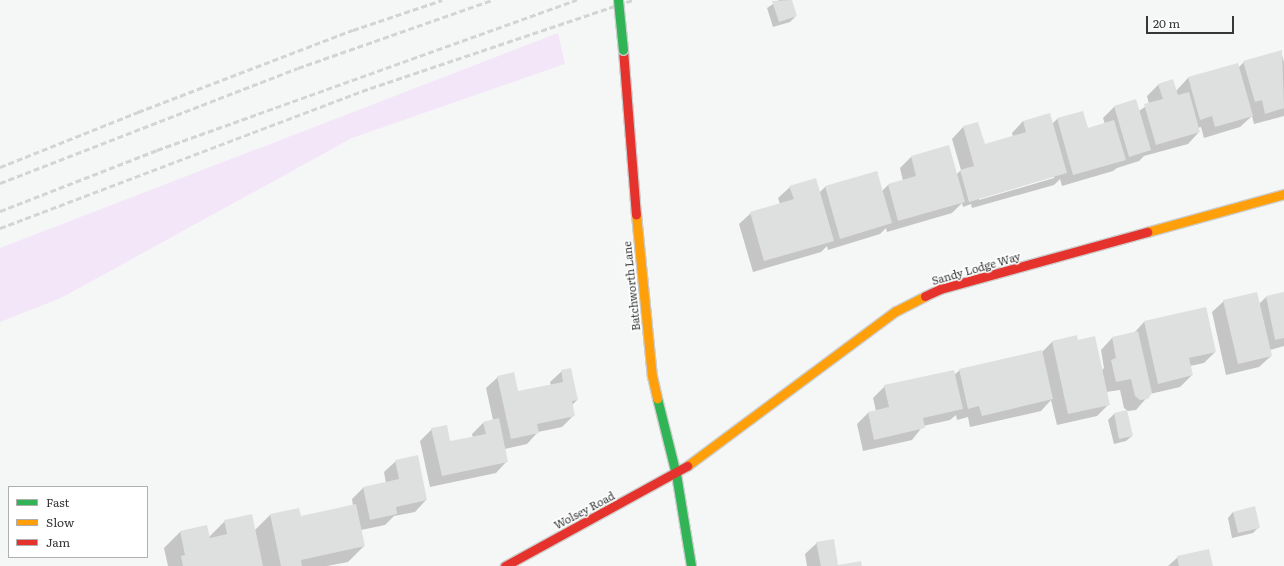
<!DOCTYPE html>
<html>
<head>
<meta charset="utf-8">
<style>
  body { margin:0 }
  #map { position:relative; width:1284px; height:566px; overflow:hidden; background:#f5f7f6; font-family:Literata,serif }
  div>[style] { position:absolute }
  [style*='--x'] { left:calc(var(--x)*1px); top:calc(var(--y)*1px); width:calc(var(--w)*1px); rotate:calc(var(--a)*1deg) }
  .green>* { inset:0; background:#f4e6f9 }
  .shadow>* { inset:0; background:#0003 }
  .building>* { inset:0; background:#dee0df }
  .roads { filter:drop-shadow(1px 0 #cccecd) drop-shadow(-1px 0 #cccecd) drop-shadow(0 1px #cccecd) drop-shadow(0 -1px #cccecd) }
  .fast>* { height:9px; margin:-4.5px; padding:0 4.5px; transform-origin:4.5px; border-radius:4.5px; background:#30b455 }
  .slow>* { height:9px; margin:-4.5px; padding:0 4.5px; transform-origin:4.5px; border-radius:4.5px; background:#ff9f0a }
  .jam>* { height:9px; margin:-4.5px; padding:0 4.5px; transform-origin:4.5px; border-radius:4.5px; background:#e5322d }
  .rail>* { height:3px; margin-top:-1.5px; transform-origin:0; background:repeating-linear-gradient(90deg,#d3d4d4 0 6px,transparent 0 9px) }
  .bridges { filter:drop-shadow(1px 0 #cccecd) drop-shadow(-1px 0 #cccecd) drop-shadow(0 1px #cccecd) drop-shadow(0 -1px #cccecd) }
  .fast-bridge>* { height:9px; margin:-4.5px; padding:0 4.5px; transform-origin:4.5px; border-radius:4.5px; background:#30b455 }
  span { translate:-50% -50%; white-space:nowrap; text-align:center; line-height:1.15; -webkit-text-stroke:3px #fff; paint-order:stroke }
  .street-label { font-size:11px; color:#363837 }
  .legend { position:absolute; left:8px; top:486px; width:140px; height:72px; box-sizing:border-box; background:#fff; border:1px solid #afafaf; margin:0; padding:5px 7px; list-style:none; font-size:12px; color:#363837 }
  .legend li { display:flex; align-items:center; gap:8px; height:20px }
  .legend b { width:20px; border:1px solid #afafaf }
  .scale { position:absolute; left:1146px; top:16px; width:88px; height:18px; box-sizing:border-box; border:2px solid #363837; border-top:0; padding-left:5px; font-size:12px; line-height:14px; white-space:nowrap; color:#363837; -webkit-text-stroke:3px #fff; paint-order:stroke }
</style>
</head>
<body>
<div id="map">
  <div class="green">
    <div style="clip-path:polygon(558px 33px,565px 64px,352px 138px,61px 298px,0 322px,0 248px)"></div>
  </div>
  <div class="shadow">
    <div style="clip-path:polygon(779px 0,791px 0,796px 16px,790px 22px,773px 27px,767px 8px)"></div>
    <div style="clip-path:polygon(evenodd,1281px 52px,1284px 62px,1284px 116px,1254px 124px,1252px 116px,1240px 127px,1204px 138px,1201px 127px,1198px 128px,1199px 132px,1188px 144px,1144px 156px,1139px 161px,1117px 168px,1113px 171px,1062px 186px,1060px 179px,1054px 185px,972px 208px,971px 204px,963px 207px,962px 203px,952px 213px,887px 232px,886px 228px,880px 234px,828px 250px,827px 246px,821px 252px,753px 272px,739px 224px,751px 213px,780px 204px,778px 198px,790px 187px,819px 193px,825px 187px,877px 172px,882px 191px,888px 185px,903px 181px,900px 168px,911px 157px,956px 175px,961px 170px,952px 139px,963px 127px,984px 145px,1013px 137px,1012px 133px,1023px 121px,1052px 124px,1057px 119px,1082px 112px,1088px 129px,1105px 124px,1103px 118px,1115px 106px,1139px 111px,1149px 104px,1147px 96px,1159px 84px,1176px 91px,1188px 78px,1237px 64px,1238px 68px,1244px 62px,1281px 52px,1054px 176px,1054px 178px,979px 200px,979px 198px,1054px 176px)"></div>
    <div style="clip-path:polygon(1284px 293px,1284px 346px,1270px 350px,1271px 356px,1259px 367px,1226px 375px,1212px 312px,1224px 301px,1259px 304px,1266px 297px)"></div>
    <div style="clip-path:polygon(1206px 308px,1215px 352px,1204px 363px,1190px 366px,1192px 375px,1180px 387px,1150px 394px,1136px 410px,1128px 411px,1124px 408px,1120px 390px,1106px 392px,1109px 404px,1097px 416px,1057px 425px,1051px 400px,1041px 411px,970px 427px,968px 417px,957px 420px,956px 415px,950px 420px,923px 426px,912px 440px,863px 451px,857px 424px,868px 413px,876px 411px,873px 398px,885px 386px,954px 375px,960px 370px,1042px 352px,1052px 342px,1077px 341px,1101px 371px,1104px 368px,1101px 350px,1112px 338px,1133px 334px,1144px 322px)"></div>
    <div style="clip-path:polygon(562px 371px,577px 400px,572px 405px,574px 415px,562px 427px,538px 432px,527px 444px,505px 449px,507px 461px,496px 473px,430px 487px,420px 441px,432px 429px,450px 443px,473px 438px,472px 434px,484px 422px,493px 420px,486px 388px,498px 377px,517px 392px,551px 385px,550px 382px)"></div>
    <div style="clip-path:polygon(1126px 411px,1132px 436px,1126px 441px,1114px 444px,1108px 420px,1114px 414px)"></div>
    <div style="clip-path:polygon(396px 461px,426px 500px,415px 512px,394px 516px,385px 525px,361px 530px,364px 546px,348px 562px,327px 566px,168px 566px,164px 548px,180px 532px,209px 537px,225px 521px,254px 531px,270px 515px,300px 517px,353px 506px,352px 499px,363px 488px,386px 483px,384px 472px)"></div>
    <div style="clip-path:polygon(1233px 512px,1259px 527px,1253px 533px,1232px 538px,1228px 518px)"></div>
    <div style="clip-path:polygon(817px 543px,838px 566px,807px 566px,805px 554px)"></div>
    <div style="clip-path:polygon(1178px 557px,1212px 566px,1168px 566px)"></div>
  </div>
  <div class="building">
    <div style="clip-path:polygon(792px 0,797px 16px,779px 22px,772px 1px)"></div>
    <div style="clip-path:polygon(1282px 50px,1284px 108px,1265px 114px,1262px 100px,1255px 102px,1243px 61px)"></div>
    <div style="clip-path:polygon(1238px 63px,1253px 116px,1215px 127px,1212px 116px,1200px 120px,1188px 77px)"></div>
    <div style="clip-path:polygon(1173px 79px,1178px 95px,1189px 92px,1200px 132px,1156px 145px,1144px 104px,1163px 99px,1158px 84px)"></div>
    <div style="clip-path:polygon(1136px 99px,1151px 150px,1129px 157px,1114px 106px)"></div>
    <div style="clip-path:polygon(1083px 111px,1088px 128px,1114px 120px,1126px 160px,1073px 175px,1057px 118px)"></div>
    <div style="clip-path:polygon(1050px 113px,1067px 173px,969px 202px,960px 170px,974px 166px,963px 126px,978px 122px,985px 144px,1026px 132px,1023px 121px)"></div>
    <div style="clip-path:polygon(949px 145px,965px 202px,898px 221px,888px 184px,916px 176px,911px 156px)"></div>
    <div style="clip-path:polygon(877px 171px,892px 223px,840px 239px,825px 186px)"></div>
    <div style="clip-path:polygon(816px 178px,834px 241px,764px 261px,750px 212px,794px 199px,789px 186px)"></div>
    <div style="clip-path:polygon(1257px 292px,1272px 356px,1238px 364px,1223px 300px)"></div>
    <div style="clip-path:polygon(1284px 292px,1284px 338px,1275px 340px,1266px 296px)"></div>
    <div style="clip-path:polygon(1206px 307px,1216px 352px,1189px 358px,1193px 375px,1158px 384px,1144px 321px)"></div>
    <div style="clip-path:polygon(1138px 331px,1152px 393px,1148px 399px,1140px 400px,1135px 396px,1131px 379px,1116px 382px,1111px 360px,1116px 358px,1112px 337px)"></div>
    <div style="clip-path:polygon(1077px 335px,1078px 340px,1095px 336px,1110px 405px,1068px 414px,1052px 341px)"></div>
    <div style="clip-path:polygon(1042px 350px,1053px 399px,982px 416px,979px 406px,968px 409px,959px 369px)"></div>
    <div style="clip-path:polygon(571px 368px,578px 400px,572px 401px,575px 416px,537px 424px,539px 433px,511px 439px,497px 376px,514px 372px,518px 391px,563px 382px,561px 370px)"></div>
    <div style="clip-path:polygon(954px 370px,963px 409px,923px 418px,925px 428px,874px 440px,868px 412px,889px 407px,884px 385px)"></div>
    <div style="clip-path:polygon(1127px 410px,1133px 436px,1119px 439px,1114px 413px)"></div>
    <div style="clip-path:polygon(499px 418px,508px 462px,442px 476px,431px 428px,447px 425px,450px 441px,486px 434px,483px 422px)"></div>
    <div style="clip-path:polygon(418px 455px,427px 500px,396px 507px,397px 514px,370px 520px,363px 487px,399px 479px,395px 460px)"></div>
    <div style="clip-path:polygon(356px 504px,365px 546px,301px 560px,302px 566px,281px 566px,270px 514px,299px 508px,301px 516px)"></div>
    <div style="clip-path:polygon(1255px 506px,1260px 528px,1238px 533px,1233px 512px)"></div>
    <div style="clip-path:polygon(252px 514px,263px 566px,183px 566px,181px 556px,185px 555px,180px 531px,207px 525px,210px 538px,227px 534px,224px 520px)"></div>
    <div style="clip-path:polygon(834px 539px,838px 565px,861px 561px,862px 566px,821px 566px,816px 542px)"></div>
    <div style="clip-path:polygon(1209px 549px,1213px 566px,1179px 566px,1177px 556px)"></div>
  </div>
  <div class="roads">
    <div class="fast">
      <div style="--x:657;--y:398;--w:78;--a:76"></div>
      <div style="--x:676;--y:474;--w:93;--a:80.7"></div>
    </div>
    <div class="slow">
      <div style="--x:636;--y:214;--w:163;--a:84.4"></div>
      <div style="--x:652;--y:376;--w:23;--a:77"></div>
      <div style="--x:1147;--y:232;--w:142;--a:-15.5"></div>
      <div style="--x:687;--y:466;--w:260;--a:-36.6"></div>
      <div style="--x:896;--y:311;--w:33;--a:-27"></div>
    </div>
    <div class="jam">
      <div style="--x:623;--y:50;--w:165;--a:85.5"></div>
      <div style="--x:925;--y:296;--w:17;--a:-25"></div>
      <div style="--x:940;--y:289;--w:215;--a:-15.4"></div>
      <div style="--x:505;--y:566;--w:208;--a:-28.8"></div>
    </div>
  </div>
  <div class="rail">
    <div style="--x:0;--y:167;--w:149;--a:-21.7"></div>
    <div style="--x:138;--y:112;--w:230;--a:-20.9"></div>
    <div style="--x:353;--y:30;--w:94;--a:-18.6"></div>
    <div style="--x:0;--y:183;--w:319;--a:-21.1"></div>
    <div style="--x:298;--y:68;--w:206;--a:-19.3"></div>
    <div style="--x:0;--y:211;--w:168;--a:-21.2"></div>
    <div style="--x:157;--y:150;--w:446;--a:-19.7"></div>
    <div style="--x:0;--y:228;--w:387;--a:-20.7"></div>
    <div style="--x:362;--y:91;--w:286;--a:-18.6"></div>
  </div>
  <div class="bridges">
    <div class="fast-bridge">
      <div style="--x:618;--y:0;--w:50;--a:84.3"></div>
    </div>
  </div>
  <div class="street-label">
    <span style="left:976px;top:268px;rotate:-16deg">Sandy Lodge Way</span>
    <span style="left:631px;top:286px;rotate:-96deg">Batchworth Lane</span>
    <span style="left:584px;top:510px;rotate:-28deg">Wolsey Road</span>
  </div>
  <ul class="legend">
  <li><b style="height:5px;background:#30b455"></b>Fast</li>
  <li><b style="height:5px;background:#ff9f0a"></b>Slow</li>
  <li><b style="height:5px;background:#e5322d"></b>Jam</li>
  </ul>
  <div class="scale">20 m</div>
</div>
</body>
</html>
